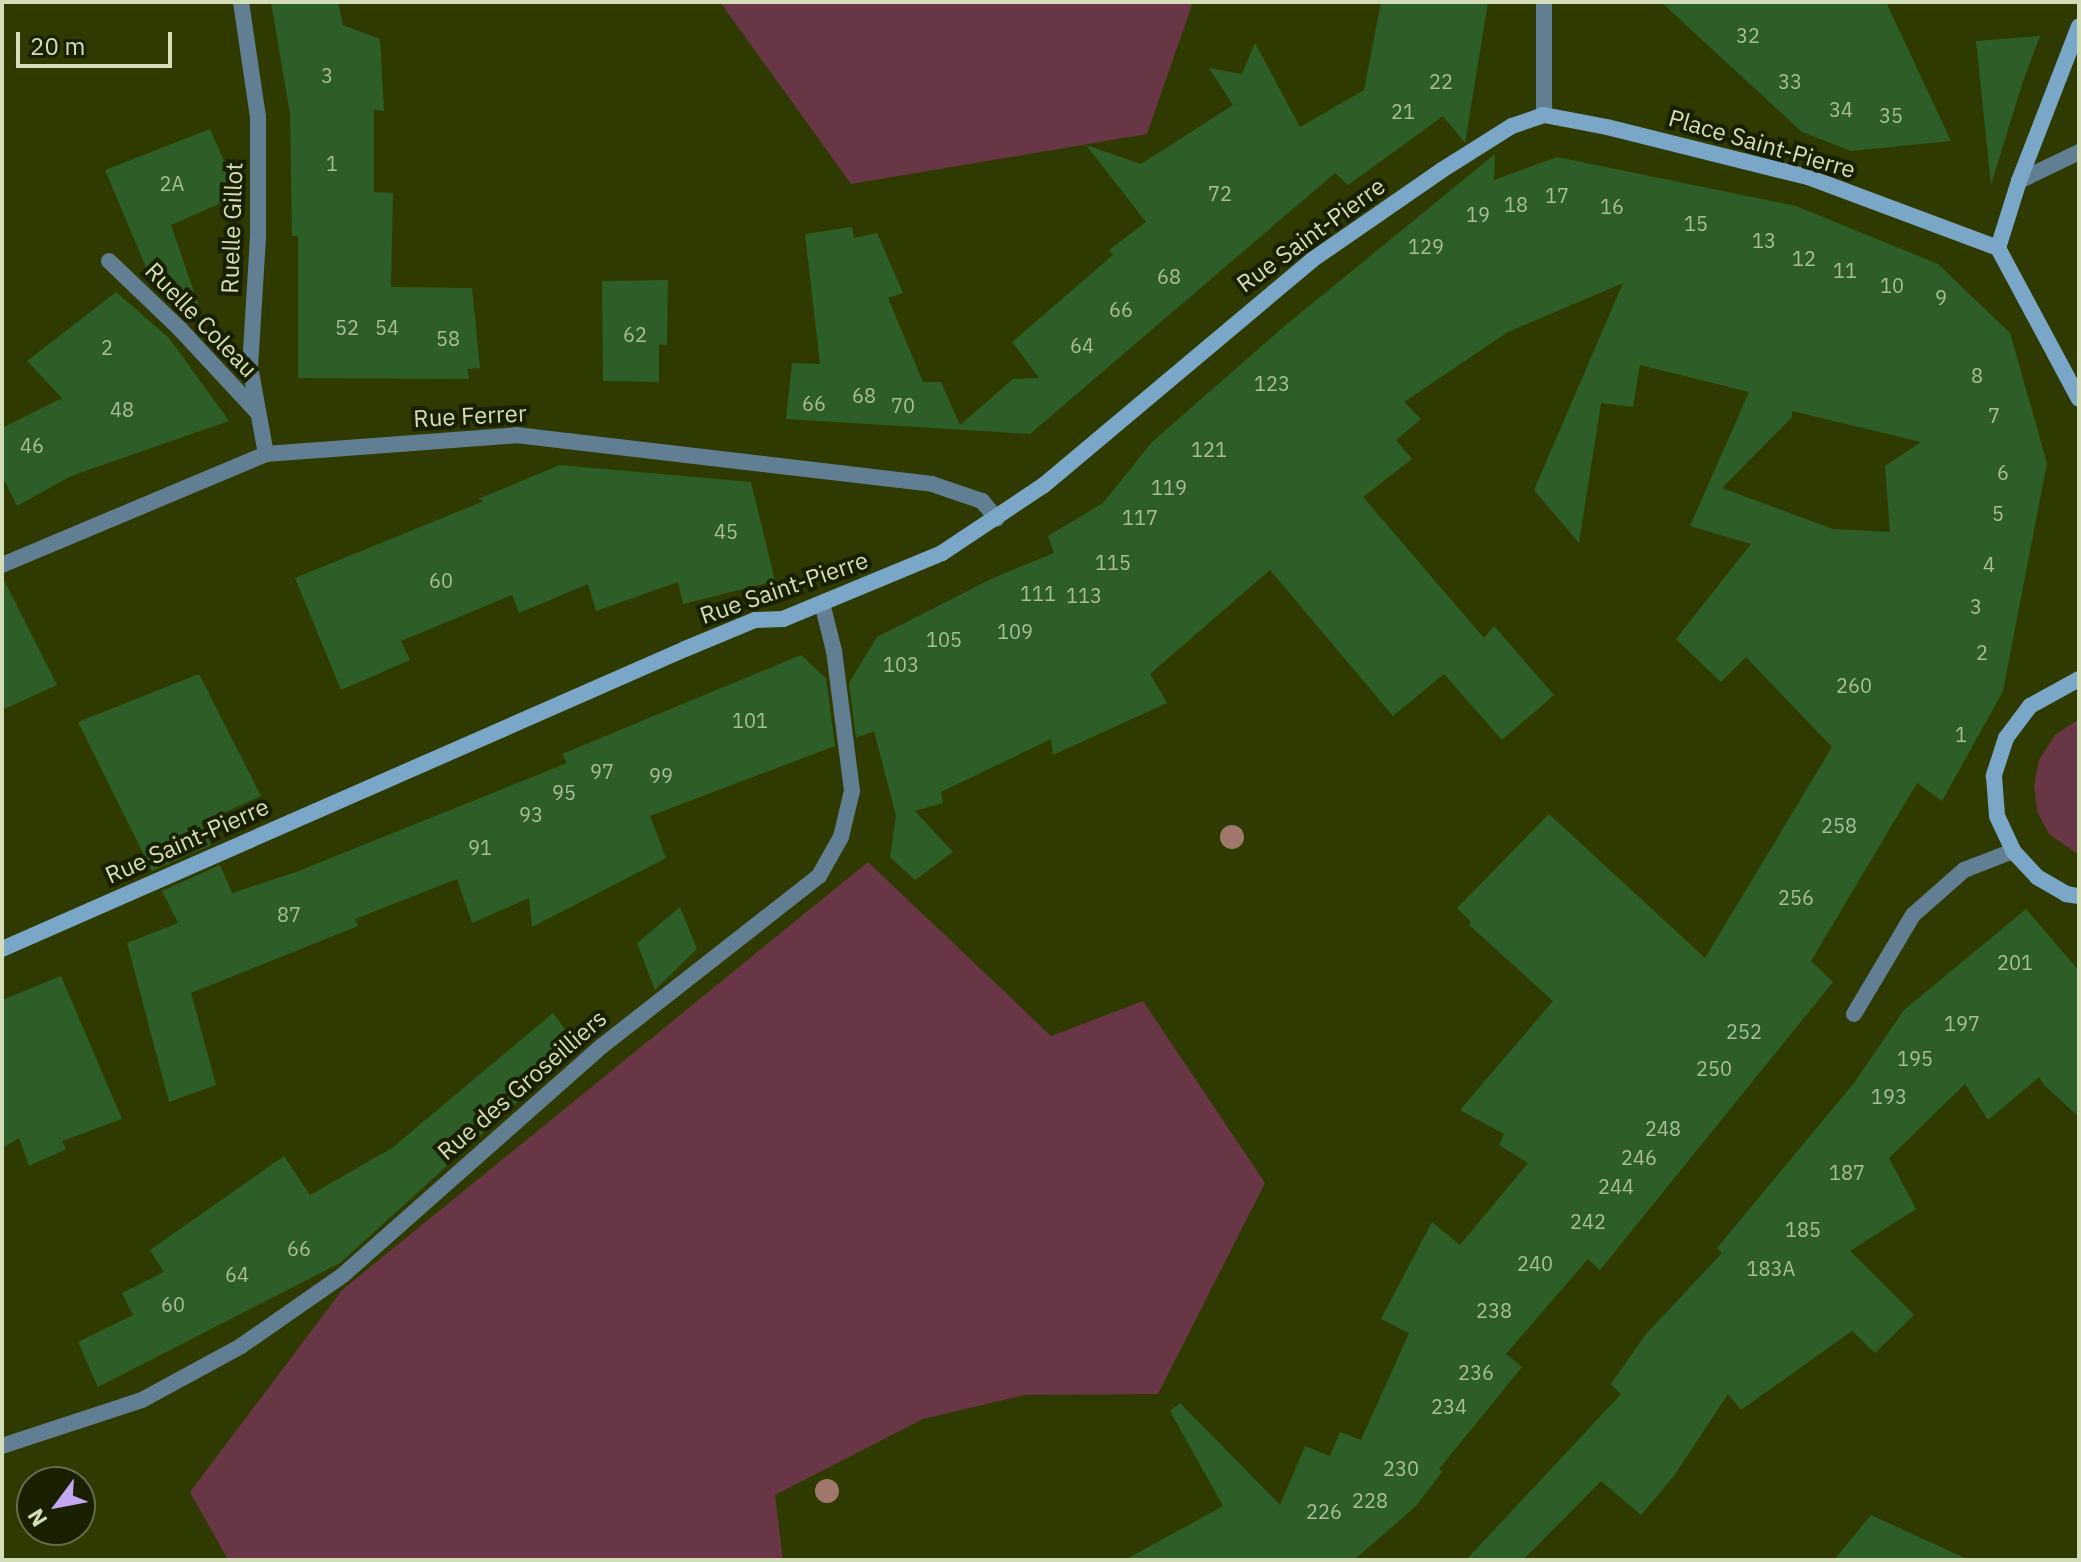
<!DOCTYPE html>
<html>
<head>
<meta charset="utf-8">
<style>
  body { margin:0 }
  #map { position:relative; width:2081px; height:1562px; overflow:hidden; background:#2e3a00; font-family:"IBM Plex Sans",sans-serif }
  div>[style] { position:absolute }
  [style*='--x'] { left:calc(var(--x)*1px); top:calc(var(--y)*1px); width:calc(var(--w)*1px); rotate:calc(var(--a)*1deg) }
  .green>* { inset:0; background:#683645 }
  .building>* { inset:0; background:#2e5e28 }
  .street>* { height:16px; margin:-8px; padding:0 8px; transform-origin:8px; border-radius:8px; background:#627e93 }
  .secondary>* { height:16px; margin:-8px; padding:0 8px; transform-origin:8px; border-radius:8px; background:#7aa6c8 }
  .trees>* { width:24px; height:24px; margin:-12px; border-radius:50%; background:#a0776a }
  span { translate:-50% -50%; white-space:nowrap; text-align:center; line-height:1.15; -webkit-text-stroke:8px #192002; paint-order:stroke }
  .number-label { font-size:20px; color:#aabe95 }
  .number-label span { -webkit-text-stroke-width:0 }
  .street-label { font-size:24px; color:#d3deb9 }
  .frame { position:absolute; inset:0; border:4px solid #d3deb9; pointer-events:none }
  .north { position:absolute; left:16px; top:1466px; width:80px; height:80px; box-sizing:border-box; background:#192002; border:2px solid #636c4b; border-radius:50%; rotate:238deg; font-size:22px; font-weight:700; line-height:32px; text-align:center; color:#d3deb9 }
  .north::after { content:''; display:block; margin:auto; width:28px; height:36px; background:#c4a7f1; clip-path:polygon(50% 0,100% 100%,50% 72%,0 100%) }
  .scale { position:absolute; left:16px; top:32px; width:156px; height:36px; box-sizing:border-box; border:4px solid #d3deb9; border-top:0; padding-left:10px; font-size:24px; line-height:28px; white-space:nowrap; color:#d3deb9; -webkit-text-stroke:6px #192002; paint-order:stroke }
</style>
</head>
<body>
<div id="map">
  <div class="green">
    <div style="clip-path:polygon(720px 2px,1193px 2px,1147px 134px,851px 184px)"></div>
    <div style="clip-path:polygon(2079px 719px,2079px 855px,2049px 834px,2037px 811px,2034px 785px,2039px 760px,2055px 735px)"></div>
    <div style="clip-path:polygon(868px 862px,1051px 1036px,1143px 1001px,1265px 1183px,1158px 1394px,1024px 1395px,923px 1419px,775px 1495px,783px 1560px,228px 1560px,190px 1492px,342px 1290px)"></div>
  </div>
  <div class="building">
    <div style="clip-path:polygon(271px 2px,338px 2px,343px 25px,380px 39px,384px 111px,374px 110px,374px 192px,393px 193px,391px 287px,472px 288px,480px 368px,467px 369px,469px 379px,298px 378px,298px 236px,292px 236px,290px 114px)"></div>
    <div style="clip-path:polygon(1381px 2px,1488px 2px,1465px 143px,1443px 116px,1348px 185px,1335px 173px,1030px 434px,786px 419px,792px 363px,820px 364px,805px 234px,852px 227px,854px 238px,877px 233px,903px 293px,888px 298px,923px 382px,941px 382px,960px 425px,1013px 379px,1039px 378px,1012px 342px,1113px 255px,1109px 250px,1146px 222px,1086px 145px,1141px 164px,1233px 105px,1209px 68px,1242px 74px,1255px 43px,1300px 127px,1364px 90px)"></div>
    <div style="clip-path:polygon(1661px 2px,1886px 2px,1951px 141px,1851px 151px,1802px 132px)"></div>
    <div style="clip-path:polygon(2040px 36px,2022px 84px,1991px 185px,1976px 41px)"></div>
    <div style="clip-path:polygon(210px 129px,239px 195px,171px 225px,201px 312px,185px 318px,156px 291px,105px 170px)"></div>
    <div style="clip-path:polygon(evenodd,1495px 154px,1494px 180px,1557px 157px,1796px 206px,1938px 264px,2010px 333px,2047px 463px,2003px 691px,1942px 801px,1917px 783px,1811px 961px,1833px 982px,1600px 1270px,1588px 1259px,1506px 1354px,1522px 1367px,1439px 1469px,1442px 1472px,1416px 1506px,1354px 1560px,1125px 1560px,1223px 1506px,1170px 1411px,1180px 1403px,1280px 1505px,1305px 1446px,1330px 1456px,1340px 1432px,1361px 1440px,1409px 1333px,1381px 1319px,1432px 1222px,1460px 1245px,1528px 1163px,1499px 1145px,1504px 1134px,1460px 1110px,1553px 1001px,1469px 925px,1471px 922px,1457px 908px,1549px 814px,1705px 958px,1832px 747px,1746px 657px,1721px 682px,1676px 639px,1751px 544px,1690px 526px,1749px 392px,1640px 365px,1633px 407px,1601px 403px,1579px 543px,1534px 490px,1623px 283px,1508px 332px,1404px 402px,1421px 419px,1396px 440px,1412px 459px,1363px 497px,1484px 638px,1494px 626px,1554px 695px,1502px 740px,1444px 674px,1393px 716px,1270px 570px,1150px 674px,1167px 703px,1053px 755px,1051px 739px,941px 792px,943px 803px,915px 811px,953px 852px,915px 880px,890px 857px,896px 816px,874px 731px,856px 738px,849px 683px,877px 637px,993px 578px,1054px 553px,1048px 536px,1103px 503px,1152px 442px,1281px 329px,1495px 154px,1792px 411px,1921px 442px,1885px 466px,1890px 532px,1833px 529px,1722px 488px,1792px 417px,1792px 411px)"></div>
    <div style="clip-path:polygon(668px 280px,667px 345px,659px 344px,659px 382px,603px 381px,602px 281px)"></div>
    <div style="clip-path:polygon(116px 292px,169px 338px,229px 421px,71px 476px,17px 506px,2px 476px,2px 428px,62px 398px,27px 361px)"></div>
    <div style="clip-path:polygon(560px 465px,751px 482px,775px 581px,683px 604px,678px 582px,596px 611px,588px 584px,519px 613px,512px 595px,401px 641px,410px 660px,341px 690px,295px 578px,484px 501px,478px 499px)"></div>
    <div style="clip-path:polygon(2px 576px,57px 685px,2px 710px)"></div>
    <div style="clip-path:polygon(801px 655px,826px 678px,835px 746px,650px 816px,666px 858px,532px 927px,529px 898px,472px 923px,457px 879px,355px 919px,358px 926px,191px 993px,216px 1085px,169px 1102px,127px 943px,178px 923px,162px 891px,220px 865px,232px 893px,296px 872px,567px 763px,562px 754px)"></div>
    <div style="clip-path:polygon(199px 674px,261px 796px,201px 823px,211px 845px,152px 871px,78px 722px)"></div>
    <div style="clip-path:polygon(680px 907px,697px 949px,655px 990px,637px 943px)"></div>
    <div style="clip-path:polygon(2026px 909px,2079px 971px,2079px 1117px,2044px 1085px,2039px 1077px,1988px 1120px,1965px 1084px,1889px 1158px,1916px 1209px,1850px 1251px,1914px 1315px,1875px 1353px,1852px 1331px,1741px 1410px,1728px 1394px,1674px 1476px,1641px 1515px,1601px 1481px,1523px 1560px,1466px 1560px,1621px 1394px,1611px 1384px,1646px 1334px,1722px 1253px,1717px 1248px,1854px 1083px,1904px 1010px)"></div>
    <div style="clip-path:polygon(61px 976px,122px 1119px,62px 1141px,66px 1149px,29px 1166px,19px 1138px,2px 1148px,2px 1000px)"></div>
    <div style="clip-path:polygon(553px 1013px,578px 1047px,340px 1263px,98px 1387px,78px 1342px,133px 1315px,122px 1293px,164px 1272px,150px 1250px,284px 1156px,310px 1195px,392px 1148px)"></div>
    <div style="clip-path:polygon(1871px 1515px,1969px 1560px,1834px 1560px)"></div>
  </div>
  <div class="street">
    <div style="--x:241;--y:2;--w:116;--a:81.6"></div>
    <div style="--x:258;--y:117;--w:120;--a:90"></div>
    <div style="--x:258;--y:237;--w:130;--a:93.5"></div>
    <div style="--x:250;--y:367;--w:88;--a:79.6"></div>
    <div style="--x:1544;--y:115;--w:113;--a:-90"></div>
    <div style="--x:2019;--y:181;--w:67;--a:-25.8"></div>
    <div style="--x:109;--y:261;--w:98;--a:43.8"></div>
    <div style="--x:180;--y:329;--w:115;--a:47.1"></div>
    <div style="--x:2;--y:565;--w:286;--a:-22.8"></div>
    <div style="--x:266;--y:454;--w:251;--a:-4.3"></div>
    <div style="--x:516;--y:435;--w:419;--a:6.7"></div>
    <div style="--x:932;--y:484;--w:53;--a:18.8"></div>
    <div style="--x:982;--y:501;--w:23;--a:50"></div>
    <div style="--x:1854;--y:1014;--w:115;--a:-59.2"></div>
    <div style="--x:1913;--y:915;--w:68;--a:-41.4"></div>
    <div style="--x:1964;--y:870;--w:53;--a:-21.2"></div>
    <div style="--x:2;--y:1446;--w:147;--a:-18.2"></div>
    <div style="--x:142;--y:1400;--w:113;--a:-28.6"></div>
    <div style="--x:241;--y:1346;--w:124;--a:-34.8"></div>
    <div style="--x:343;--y:1275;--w:346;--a:-41.5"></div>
    <div style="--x:602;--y:1046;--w:276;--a:-38.1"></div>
    <div style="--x:819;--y:876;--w:45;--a:-60.6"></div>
    <div style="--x:841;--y:837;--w:47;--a:-76.6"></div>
    <div style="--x:852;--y:791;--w:141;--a:-97.3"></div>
    <div style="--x:834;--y:651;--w:49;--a:-104"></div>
  </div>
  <div class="secondary">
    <div style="--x:1998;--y:248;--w:70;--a:-72.6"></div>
    <div style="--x:2019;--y:181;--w:166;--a:-68.8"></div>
    <div style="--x:2079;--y:679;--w:56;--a:151.1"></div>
    <div style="--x:2030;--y:706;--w:40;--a:127"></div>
    <div style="--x:2006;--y:738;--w:40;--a:108"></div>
    <div style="--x:1994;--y:776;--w:40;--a:85.7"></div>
    <div style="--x:1997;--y:816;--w:38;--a:65"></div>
    <div style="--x:2013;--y:851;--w:35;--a:47"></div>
    <div style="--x:2037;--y:877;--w:34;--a:30"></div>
    <div style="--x:2066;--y:894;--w:13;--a:9"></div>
    <div style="--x:2;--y:949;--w:746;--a:-23.71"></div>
    <div style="--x:685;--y:649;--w:76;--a:-22.5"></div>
    <div style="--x:755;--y:620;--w:28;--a:-2"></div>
    <div style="--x:783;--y:619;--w:172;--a:-22.5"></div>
    <div style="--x:942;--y:553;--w:123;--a:-33.7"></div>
    <div style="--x:1044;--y:485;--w:350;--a:-40"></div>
    <div style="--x:1312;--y:260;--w:158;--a:-34.7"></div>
    <div style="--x:1442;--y:170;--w:83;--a:-32.2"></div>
    <div style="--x:1512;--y:126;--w:34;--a:-19"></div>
    <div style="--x:1544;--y:115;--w:64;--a:10.8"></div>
    <div style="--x:1607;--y:127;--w:207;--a:14"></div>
    <div style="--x:1808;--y:177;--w:203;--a:20.5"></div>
    <div style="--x:1998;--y:248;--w:171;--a:61.8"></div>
  </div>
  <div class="trees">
    <div style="left:1232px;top:837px"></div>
    <div style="left:827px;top:1491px"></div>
  </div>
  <div class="number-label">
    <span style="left:1748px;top:35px">32</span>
    <span style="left:327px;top:75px">3</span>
    <span style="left:1441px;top:81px">22</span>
    <span style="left:1790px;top:81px">33</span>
    <span style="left:1841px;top:109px">34</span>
    <span style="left:1403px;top:111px">21</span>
    <span style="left:1891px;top:115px">35</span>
    <span style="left:332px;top:163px">1</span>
    <span style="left:172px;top:183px">2A</span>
    <span style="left:1220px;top:193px">72</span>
    <span style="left:1557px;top:195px">17</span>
    <span style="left:1516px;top:204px">18</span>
    <span style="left:1612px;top:206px">16</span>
    <span style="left:1478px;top:214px">19</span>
    <span style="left:1696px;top:223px">15</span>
    <span style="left:1764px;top:240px">13</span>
    <span style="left:1426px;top:246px">129</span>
    <span style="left:1804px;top:258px">12</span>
    <span style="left:1845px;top:270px">11</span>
    <span style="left:1169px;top:276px">68</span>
    <span style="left:1892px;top:285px">10</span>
    <span style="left:1941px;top:297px">9</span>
    <span style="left:1121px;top:309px">66</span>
    <span style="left:347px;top:327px">52</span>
    <span style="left:387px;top:327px">54</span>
    <span style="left:635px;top:334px">62</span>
    <span style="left:448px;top:338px">58</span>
    <span style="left:1082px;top:345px">64</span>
    <span style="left:107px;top:347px">2</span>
    <span style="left:1977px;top:375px">8</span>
    <span style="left:1272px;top:383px">123</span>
    <span style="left:864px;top:395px">68</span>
    <span style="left:814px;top:403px">66</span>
    <span style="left:903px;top:405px">70</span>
    <span style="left:122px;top:409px">48</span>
    <span style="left:1994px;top:415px">7</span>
    <span style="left:32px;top:445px">46</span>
    <span style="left:1209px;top:449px">121</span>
    <span style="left:2003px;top:472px">6</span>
    <span style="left:1169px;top:487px">119</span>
    <span style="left:1998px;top:513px">5</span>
    <span style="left:1140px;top:517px">117</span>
    <span style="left:726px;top:531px">45</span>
    <span style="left:1113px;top:562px">115</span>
    <span style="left:1989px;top:564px">4</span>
    <span style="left:441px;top:580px">60</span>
    <span style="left:1038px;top:593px">111</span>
    <span style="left:1084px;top:595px">113</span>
    <span style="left:1976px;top:606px">3</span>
    <span style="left:1015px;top:631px">109</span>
    <span style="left:944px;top:639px">105</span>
    <span style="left:1982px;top:652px">2</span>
    <span style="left:901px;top:664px">103</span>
    <span style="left:1854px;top:685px">260</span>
    <span style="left:750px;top:720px">101</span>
    <span style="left:1961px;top:734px">1</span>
    <span style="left:602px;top:771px">97</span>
    <span style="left:661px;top:775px">99</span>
    <span style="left:564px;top:792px">95</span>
    <span style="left:531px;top:814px">93</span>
    <span style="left:1839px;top:825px">258</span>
    <span style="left:480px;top:847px">91</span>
    <span style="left:1796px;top:897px">256</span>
    <span style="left:289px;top:914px">87</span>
    <span style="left:2015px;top:962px">201</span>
    <span style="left:1962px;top:1023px">197</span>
    <span style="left:1744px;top:1031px">252</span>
    <span style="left:1915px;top:1058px">195</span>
    <span style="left:1714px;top:1068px">250</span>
    <span style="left:1889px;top:1096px">193</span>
    <span style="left:1663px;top:1128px">248</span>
    <span style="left:1639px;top:1157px">246</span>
    <span style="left:1847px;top:1172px">187</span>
    <span style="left:1616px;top:1186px">244</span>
    <span style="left:1588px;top:1221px">242</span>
    <span style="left:1803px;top:1229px">185</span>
    <span style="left:299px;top:1248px">66</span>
    <span style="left:1535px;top:1263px">240</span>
    <span style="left:1771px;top:1268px">183A</span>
    <span style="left:237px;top:1274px">64</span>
    <span style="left:173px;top:1304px">60</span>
    <span style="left:1494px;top:1310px">238</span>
    <span style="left:1476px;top:1372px">236</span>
    <span style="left:1449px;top:1406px">234</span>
    <span style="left:1401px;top:1468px">230</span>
    <span style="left:1370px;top:1500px">228</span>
    <span style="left:1324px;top:1511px">226</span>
  </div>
  <div class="street-label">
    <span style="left:1762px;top:144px;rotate:16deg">Place Saint-Pierre</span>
    <span style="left:232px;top:228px;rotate:-88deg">Ruelle Gillot</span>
    <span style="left:1311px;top:235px;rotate:-36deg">Rue Saint-Pierre</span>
    <span style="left:201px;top:320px;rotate:46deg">Ruelle Coleau</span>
    <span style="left:470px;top:416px;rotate:-3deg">Rue Ferrer</span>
    <span style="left:784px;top:588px;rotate:-19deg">Rue Saint-Pierre</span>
    <span style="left:187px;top:841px;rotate:-24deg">Rue Saint-Pierre</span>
    <span style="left:522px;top:1085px;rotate:-41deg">Rue des Groseilliers</span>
  </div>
  <div class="frame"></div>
  <div class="north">N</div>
  <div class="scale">20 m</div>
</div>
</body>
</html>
